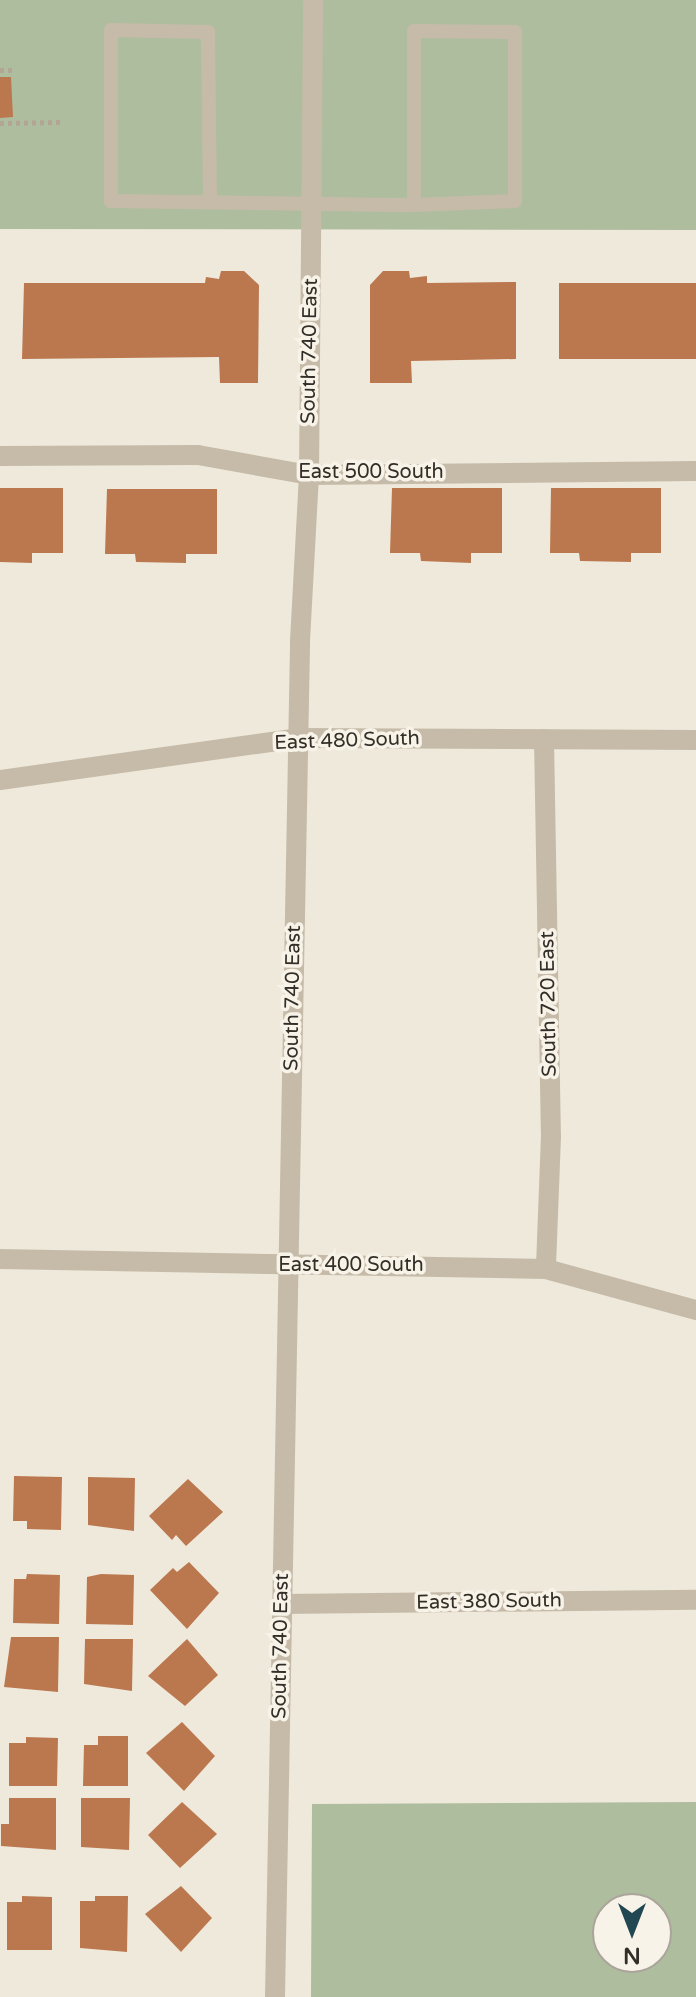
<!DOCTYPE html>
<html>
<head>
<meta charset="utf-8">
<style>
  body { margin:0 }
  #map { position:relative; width:696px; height:1997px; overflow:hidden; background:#efe9dc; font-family:"Varela Round",sans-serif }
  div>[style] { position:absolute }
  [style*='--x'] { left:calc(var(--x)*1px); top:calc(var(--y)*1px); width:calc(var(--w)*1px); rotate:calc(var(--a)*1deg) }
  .green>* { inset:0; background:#aebd9d }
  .building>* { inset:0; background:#bb784e }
  .path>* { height:5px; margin-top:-2.5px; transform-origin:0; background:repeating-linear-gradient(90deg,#b2a593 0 4px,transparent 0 8px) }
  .service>* { height:14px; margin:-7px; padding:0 7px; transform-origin:7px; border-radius:7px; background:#c6bba9 }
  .minor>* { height:20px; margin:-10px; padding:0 10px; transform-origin:10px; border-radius:10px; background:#c6bba9 }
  span { translate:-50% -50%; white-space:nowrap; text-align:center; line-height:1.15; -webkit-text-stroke:7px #f8f3e8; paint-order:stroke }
  .street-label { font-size:20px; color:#342e28 }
  .north { position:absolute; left:592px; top:1893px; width:80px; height:80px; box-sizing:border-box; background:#f8f3e8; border:2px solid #aaa49b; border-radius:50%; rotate:180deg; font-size:22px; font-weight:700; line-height:32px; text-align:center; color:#342e28 }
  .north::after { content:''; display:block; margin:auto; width:28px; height:36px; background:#214852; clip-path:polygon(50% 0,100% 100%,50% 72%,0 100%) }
</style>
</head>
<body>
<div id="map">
  <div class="green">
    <div style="clip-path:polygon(0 0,696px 0,696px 230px,0 229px)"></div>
    <div style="clip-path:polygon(evenodd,696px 1802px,696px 1997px,311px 1997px,312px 1804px,696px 1802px,608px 1909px,656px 1909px,656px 1957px,608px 1957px,608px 1909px)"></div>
  </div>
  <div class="building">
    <div style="clip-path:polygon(0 77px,11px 77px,13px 117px,0 118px)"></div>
    <div style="clip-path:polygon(221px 271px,244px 271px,259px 285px,258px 383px,220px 383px,219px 357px,22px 359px,24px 283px,205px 283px,206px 277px,219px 279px)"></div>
    <div style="clip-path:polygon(383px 271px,409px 271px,410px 278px,427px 276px,427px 283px,516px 282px,516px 359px,411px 361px,412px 383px,370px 383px,370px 285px)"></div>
    <div style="clip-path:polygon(559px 283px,696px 283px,696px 359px,559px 359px)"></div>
    <div style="clip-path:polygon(0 488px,63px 488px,63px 553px,32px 553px,32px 563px,0 562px)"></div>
    <div style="clip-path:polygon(392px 488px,502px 488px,502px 553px,471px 553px,471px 563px,421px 561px,420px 553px,390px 553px)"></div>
    <div style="clip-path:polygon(551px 488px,661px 488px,661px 553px,631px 553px,631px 562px,580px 561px,579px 553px,550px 553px)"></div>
    <div style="clip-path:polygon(107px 489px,217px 489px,217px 554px,186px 554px,186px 563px,136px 562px,135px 554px,105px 554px)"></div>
    <div style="clip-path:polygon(14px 1476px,62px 1477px,61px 1530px,27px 1529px,27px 1521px,13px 1521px)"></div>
    <div style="clip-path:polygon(88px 1477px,135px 1478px,134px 1531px,88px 1525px)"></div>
    <div style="clip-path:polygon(188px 1479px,223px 1512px,186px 1546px,176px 1535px,172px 1540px,149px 1516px)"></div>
    <div style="clip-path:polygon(189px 1562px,219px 1593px,187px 1629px,150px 1590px,173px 1568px,177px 1572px)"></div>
    <div style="clip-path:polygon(27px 1574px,60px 1575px,59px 1624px,13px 1623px,14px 1579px,26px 1579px)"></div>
    <div style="clip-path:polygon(101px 1574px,134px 1575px,133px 1625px,86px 1624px,87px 1577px)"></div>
    <div style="clip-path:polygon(11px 1637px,59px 1637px,58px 1692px,4px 1687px)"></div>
    <div style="clip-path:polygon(85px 1639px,133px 1639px,132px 1691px,84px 1684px)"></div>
    <div style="clip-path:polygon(187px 1639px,218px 1675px,185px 1706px,148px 1676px)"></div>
    <div style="clip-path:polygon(182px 1722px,215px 1756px,184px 1791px,146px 1753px)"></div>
    <div style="clip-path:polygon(98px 1736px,128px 1736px,128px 1786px,83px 1786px,84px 1745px,98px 1745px)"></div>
    <div style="clip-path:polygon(26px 1737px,58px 1738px,57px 1786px,9px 1786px,9px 1743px,26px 1743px)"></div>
    <div style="clip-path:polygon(9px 1798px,56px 1798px,56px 1850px,1px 1846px,1px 1824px,9px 1824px)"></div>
    <div style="clip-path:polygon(81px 1798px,130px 1798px,129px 1850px,81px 1847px)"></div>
    <div style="clip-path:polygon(182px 1802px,217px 1834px,180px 1868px,148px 1835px)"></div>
    <div style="clip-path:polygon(181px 1886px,212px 1918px,181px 1952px,145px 1914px)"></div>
    <div style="clip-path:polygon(22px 1896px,52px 1897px,52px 1950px,7px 1950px,7px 1902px,22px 1902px)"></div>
    <div style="clip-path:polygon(95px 1896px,128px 1896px,127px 1952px,80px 1948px,80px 1901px,95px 1901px)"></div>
  </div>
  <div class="path">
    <div style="--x:0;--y:70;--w:13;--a:0"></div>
    <div style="--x:0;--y:123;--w:63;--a:-0.9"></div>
  </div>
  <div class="service">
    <div style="--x:210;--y:201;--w:169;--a:-90.7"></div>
    <div style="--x:208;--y:32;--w:97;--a:-178.8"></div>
    <div style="--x:111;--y:30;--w:171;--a:90"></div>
    <div style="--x:111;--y:201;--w:303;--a:0.8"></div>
    <div style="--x:414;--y:205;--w:101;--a:-2.3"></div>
    <div style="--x:515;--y:201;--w:169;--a:-90"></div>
    <div style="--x:515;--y:32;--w:101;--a:-179.4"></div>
    <div style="--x:414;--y:31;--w:174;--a:90"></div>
  </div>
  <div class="minor">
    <div style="--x:0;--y:456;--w:198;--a:-0.3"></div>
    <div style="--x:198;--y:455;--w:113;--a:10.2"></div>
    <div style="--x:309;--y:475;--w:387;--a:-0.6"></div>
    <div style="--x:544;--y:739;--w:397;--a:89"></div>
    <div style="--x:551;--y:1136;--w:133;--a:92.2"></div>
    <div style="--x:0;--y:780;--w:301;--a:-8"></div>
    <div style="--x:298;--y:738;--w:398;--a:0.3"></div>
    <div style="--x:0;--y:1259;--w:546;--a:1.05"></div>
    <div style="--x:546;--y:1269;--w:156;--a:15.3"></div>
    <div style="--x:282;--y:1604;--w:414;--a:-0.6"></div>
    <div style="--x:275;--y:1997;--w:1356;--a:-88.94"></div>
    <div style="--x:300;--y:641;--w:166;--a:-86.9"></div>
    <div style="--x:309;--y:475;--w:475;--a:-89.5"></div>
  </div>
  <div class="street-label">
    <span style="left:310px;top:351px;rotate:-89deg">South 740 East</span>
    <span style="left:371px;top:472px">East 500 South</span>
    <span style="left:347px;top:741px;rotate:-2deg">East 480 South</span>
    <span style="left:293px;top:998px;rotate:-89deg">South 740 East</span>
    <span style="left:549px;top:1004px;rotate:-91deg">South 720 East</span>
    <span style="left:351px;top:1265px">East 400 South</span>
    <span style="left:489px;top:1602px;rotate:-1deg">East 380 South</span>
    <span style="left:281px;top:1646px;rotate:-89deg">South 740 East</span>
  </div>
  <div class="north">N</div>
</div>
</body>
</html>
